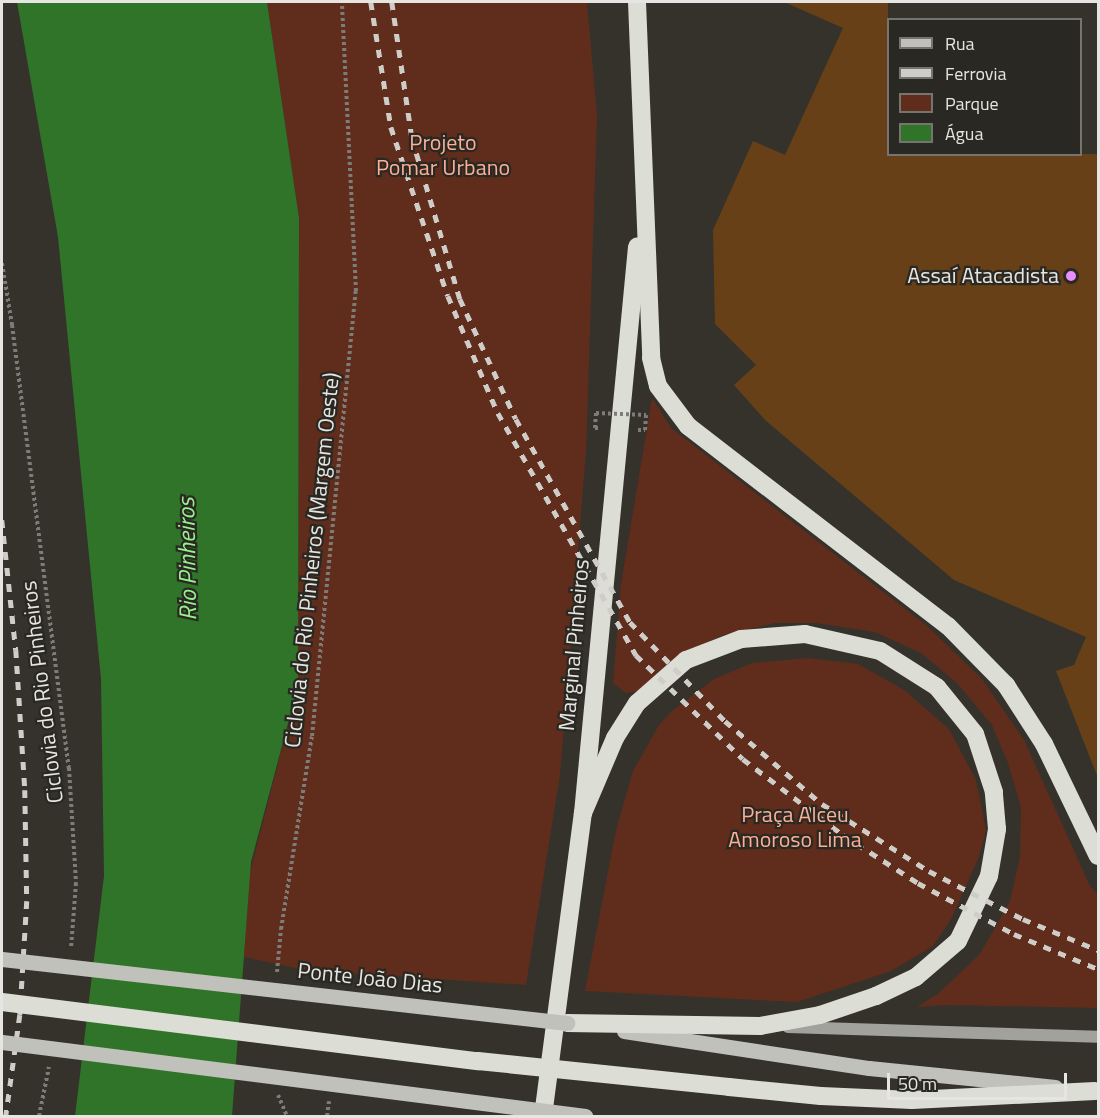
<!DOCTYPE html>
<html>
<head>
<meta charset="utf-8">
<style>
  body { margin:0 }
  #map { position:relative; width:1100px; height:1118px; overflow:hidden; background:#34322b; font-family:"Titillium Web",sans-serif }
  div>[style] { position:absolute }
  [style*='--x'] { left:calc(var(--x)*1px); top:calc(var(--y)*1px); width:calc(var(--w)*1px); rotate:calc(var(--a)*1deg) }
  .green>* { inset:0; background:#602d1d }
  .water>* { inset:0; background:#2f7429 }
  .building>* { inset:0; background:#684017 }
  .path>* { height:4px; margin-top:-2px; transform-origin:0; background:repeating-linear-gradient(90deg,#7e7c76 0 3px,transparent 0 6px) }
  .secondary>* { height:12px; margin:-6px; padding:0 6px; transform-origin:6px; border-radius:6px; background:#a1a29c }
  .primary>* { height:15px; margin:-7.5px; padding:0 7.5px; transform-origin:7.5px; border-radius:7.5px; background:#c0c1ba }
  .highway>* { height:18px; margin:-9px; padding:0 9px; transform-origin:9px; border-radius:9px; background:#dcddd5 }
  .rail>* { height:4.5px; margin-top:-2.25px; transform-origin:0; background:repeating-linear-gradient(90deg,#cfcdc8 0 8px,transparent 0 16px) }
  .path-bridge>* { height:4px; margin-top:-2px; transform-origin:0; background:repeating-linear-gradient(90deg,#7e7c76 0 3px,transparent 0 6px) }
  .primary-bridge>* { height:15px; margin:-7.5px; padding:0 7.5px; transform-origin:7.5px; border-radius:7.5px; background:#c0c1ba }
  .highway-bridge>* { height:18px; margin:-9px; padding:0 9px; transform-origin:9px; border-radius:9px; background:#dcddd5 }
  .dots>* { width:16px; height:16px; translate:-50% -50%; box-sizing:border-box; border:3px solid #2a2822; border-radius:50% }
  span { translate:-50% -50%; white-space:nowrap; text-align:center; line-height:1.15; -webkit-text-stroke:4.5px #2a2822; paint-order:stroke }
  .park-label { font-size:22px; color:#fbaf97 }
  .poi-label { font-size:22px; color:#e7e5e1 }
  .right { translate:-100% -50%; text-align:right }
  .street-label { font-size:22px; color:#e7e5e1 }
  .water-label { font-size:24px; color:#97f18d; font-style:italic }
  .frame { position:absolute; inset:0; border:3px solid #e7e5e1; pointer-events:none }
  .legend { position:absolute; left:887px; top:18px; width:195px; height:138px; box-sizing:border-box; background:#2a2822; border:2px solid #76746e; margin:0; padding:8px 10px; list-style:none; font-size:18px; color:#e7e5e1 }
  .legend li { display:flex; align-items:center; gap:12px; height:30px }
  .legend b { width:30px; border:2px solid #76746e }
  .scale { position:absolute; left:887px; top:1073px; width:180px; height:27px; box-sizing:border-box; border:3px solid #e7e5e1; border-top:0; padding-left:8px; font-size:18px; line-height:21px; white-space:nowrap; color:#e7e5e1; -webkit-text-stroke:4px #2a2822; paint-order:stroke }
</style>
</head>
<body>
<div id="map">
  <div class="green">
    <div style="clip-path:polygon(267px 2px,587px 2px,597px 115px,586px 451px,560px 775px,526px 985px,305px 970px,244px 957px,250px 872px,298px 686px,299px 218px)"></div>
    <div style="clip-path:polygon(652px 398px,671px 428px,926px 625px,982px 679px,1024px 740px,1090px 886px,1098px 895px,1098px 1008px,947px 1005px,917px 1007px,939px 993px,980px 954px,1010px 901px,1020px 857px,1021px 807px,1008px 763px,992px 725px,957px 683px,921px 653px,875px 632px,816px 623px,775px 623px,723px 635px,675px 658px,639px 691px,626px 693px,613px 683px,621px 584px)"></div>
    <div style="clip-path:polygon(808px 658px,858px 664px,904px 690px,949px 729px,976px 780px,986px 830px,979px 857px,951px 919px,933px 946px,891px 971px,797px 1002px,585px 991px,616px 830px,633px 771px,659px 725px,672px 711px,714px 679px,752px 663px)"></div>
  </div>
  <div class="water">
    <div style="clip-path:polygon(17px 2px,267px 2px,299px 218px,298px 686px,251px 862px,232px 1116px,75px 1116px,104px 876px,101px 679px,58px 237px)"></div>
  </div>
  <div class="building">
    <div style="clip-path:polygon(784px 2px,888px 2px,888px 154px,1098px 154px,1098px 778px,1056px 671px,1074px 665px,1086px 637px,954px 580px,765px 420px,734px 385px,756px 365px,715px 324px,713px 230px,753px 141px,785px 155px,843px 28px)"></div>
  </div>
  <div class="path">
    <div style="--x:2;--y:263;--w:63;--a:80.8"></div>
    <div style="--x:12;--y:325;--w:447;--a:82.7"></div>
    <div style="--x:69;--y:768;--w:115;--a:86.5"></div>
    <div style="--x:76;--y:883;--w:65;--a:94.4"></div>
    <div style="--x:596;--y:413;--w:15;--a:94"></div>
    <div style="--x:595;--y:428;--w:6;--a:0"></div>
    <div style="--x:638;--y:430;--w:7;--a:0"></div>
    <div style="--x:645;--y:430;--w:15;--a:-86"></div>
    <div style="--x:277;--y:972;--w:43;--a:-84.7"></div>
    <div style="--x:281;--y:929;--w:195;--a:-80.9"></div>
    <div style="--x:312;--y:736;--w:447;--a:-84.4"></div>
    <div style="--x:356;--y:291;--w:289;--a:-92.8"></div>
    <div style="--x:278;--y:1095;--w:23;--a:67"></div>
    <div style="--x:39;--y:1116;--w:50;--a:-78.5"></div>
    <div style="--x:327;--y:1116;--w:15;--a:-82"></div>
  </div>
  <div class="secondary">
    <div style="--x:788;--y:1027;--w:310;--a:1.8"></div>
  </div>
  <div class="primary">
    <div style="--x:624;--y:1031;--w:248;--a:8.6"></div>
    <div style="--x:869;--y:1068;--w:187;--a:5.8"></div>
  </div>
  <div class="highway">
    <div style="--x:637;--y:2;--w:356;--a:87.7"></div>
    <div style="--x:651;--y:358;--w:29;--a:76"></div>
    <div style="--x:658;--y:386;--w:50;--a:53.1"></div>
    <div style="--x:688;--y:426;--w:328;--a:37.6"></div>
    <div style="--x:948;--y:626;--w:83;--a:45.5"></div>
    <div style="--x:1006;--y:685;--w:70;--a:57.2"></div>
    <div style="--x:1044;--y:744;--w:124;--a:64.3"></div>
    <div style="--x:567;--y:1023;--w:193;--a:0.9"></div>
    <div style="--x:760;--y:1026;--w:61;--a:-10.4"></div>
    <div style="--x:820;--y:1015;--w:59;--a:-18.7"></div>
    <div style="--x:876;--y:996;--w:44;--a:-25.4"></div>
    <div style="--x:916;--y:977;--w:55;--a:-40.6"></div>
    <div style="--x:958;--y:941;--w:72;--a:-64.5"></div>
    <div style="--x:989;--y:876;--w:48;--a:-80.3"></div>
    <div style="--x:997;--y:829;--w:37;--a:-95"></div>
    <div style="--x:994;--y:792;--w:61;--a:-108.1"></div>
    <div style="--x:975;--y:734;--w:60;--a:-129"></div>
    <div style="--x:937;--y:687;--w:67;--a:-147.7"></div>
    <div style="--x:880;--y:651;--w:77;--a:-167.2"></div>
    <div style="--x:805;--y:634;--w:64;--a:175.5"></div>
    <div style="--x:741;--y:639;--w:59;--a:159.1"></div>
    <div style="--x:686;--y:660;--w:65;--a:138.7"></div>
    <div style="--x:637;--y:703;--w:41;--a:122.2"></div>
    <div style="--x:615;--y:738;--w:82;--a:113.1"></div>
    <div style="--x:729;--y:1087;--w:92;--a:5.6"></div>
    <div style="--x:821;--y:1096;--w:91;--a:2.5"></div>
    <div style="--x:912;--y:1100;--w:183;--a:-2.8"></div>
    <div style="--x:543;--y:1116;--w:306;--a:-82.5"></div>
    <div style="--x:583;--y:813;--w:569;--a:-84.55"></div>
  </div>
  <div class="rail">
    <div style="--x:371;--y:2;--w:127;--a:80.9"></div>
    <div style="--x:391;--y:127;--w:178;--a:71.4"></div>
    <div style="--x:448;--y:296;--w:127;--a:66.9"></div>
    <div style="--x:498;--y:413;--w:279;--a:60.3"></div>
    <div style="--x:636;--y:655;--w:149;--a:44.2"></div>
    <div style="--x:743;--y:759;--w:126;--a:37.2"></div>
    <div style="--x:843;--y:835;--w:89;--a:32.6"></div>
    <div style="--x:918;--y:883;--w:109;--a:28"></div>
    <div style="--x:1014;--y:934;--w:91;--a:22.6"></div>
    <div style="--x:392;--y:2;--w:137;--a:81.6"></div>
    <div style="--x:412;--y:138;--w:168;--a:73.4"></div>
    <div style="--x:460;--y:299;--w:132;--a:65"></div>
    <div style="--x:516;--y:419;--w:233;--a:60.7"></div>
    <div style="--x:630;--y:622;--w:137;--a:46.2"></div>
    <div style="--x:725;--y:721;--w:128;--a:40.6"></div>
    <div style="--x:822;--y:804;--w:126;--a:32.1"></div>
    <div style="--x:929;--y:871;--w:106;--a:27.1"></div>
    <div style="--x:1023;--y:919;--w:81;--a:22.5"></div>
    <div style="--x:2;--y:520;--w:131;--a:83.9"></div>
    <div style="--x:16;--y:650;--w:140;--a:86.3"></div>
    <div style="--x:25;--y:790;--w:111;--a:89"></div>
    <div style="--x:27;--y:901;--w:114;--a:93.5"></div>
    <div style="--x:20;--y:1015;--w:102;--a:97.9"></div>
  </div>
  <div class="path-bridge">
    <div style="--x:596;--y:413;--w:50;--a:2.3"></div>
  </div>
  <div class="primary-bridge">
    <div style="--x:2;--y:959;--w:569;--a:6.46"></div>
    <div style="--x:2;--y:1042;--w:588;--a:7.23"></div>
  </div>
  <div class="highway-bridge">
    <div style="--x:2;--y:1002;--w:480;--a:7.1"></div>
    <div style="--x:478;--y:1061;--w:252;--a:5.9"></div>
  </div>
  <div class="dots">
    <div style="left:1071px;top:276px;background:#e98efe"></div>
  </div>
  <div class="park-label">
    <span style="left:443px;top:155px">Projeto<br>Pomar Urbano</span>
    <span style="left:795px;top:827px">Praça Alceu<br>Amoroso Lima</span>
  </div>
  <div class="poi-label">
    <span class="right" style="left:1059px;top:276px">Assaí Atacadista</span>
  </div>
  <div class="street-label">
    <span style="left:312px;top:560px;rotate:-84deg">Ciclovia do Rio Pinheiros (Margem Oeste)</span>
    <span style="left:574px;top:645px;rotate:-85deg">Marginal Pinheiros</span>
    <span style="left:42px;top:692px;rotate:-97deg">Ciclovia do Rio Pinheiros</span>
    <span style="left:370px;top:978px;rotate:6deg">Ponte João Dias</span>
  </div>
  <div class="water-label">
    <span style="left:187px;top:559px;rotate:-91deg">Rio Pinheiros</span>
  </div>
  <div class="frame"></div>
  <ul class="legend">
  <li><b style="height:8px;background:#c0c1ba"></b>Rua</li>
  <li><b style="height:8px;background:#cfcdc8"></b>Ferrovia</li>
  <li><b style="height:16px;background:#602d1d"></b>Parque</li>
  <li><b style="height:16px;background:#2f7429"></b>Água</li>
  </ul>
  <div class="scale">50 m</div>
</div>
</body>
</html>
